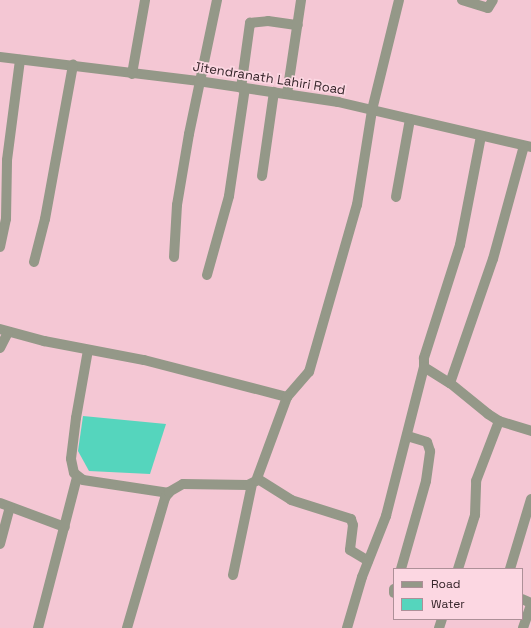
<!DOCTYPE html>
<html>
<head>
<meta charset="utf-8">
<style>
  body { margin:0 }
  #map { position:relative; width:531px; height:628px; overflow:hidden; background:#f4c7d4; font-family:"Space Grotesk",sans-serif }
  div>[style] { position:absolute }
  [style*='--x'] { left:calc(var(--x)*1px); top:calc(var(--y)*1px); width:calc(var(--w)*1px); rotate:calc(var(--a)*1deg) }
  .water>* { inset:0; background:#55d5bd }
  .minor>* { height:10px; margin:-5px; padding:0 5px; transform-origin:5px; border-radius:5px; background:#949888 }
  span { translate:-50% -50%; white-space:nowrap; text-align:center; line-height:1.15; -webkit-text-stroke:3.5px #fcd7e2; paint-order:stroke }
  .street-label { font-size:13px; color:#36252a }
  .legend { position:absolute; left:393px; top:568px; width:130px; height:52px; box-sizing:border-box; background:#fcd7e2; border:1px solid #ad9098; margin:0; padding:5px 7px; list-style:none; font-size:12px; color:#36252a }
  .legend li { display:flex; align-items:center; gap:8px; height:20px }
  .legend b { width:20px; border:1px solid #ad9098 }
</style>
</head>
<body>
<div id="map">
  <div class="water">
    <div style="clip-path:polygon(83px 416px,166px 424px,150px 474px,89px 471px,78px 451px)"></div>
  </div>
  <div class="minor">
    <div style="--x:462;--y:0;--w:27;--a:17"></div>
    <div style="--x:488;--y:8;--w:9;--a:-58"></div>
    <div style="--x:0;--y:57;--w:199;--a:6.9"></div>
    <div style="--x:198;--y:81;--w:142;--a:8.5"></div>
    <div style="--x:338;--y:102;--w:198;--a:13.1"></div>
    <div style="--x:132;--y:74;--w:75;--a:-80"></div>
    <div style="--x:241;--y:88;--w:66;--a:-82.1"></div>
    <div style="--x:250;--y:23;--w:18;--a:-6"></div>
    <div style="--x:268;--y:21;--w:30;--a:8"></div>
    <div style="--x:287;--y:94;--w:95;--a:-81.5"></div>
    <div style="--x:481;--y:136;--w:111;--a:100.9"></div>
    <div style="--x:460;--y:245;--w:119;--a:107.7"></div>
    <div style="--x:424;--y:358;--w:9;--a:90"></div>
    <div style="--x:424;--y:367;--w:31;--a:32"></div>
    <div style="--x:450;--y:383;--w:49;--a:39.2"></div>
    <div style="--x:488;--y:414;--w:13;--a:32"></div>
    <div style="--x:499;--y:421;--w:34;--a:17"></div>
    <div style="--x:262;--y:176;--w:85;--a:-81.9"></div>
    <div style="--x:396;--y:197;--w:79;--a:-79.8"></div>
    <div style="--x:0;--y:247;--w:29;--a:-78"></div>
    <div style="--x:6;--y:219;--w:59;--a:-89"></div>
    <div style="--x:7;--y:160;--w:101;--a:-82.6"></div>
    <div style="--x:174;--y:257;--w:52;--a:-86.7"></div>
    <div style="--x:177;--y:205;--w:72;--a:-80.4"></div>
    <div style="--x:189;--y:134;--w:137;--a:-78.2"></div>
    <div style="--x:34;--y:262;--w:44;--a:-75.7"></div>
    <div style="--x:45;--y:219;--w:157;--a:-79.7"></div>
    <div style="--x:207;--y:275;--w:82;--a:-74.4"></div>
    <div style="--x:229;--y:196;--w:109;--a:-81.6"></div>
    <div style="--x:0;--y:329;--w:46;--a:15.3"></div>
    <div style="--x:44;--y:341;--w:102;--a:10.8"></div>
    <div style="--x:144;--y:360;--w:148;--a:14.5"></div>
    <div style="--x:0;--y:348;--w:18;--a:-63"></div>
    <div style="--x:88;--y:350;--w:69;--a:100"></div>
    <div style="--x:76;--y:418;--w:41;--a:97"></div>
    <div style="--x:71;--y:459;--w:14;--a:78"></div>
    <div style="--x:74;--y:473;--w:11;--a:38"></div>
    <div style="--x:83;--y:480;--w:87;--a:8.6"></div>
    <div style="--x:450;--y:383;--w:131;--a:-70.9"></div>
    <div style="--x:493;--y:259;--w:117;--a:-74.7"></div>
    <div style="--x:258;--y:479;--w:39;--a:32"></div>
    <div style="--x:291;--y:500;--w:63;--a:17.6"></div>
    <div style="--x:351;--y:519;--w:6;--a:72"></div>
    <div style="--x:353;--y:525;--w:25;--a:97"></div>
    <div style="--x:350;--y:550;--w:21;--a:31"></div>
    <div style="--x:0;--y:503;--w:69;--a:20.3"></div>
    <div style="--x:0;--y:544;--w:38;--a:-75"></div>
    <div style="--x:401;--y:569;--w:91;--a:-74.1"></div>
    <div style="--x:426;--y:481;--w:30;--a:-82"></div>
    <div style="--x:430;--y:451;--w:9;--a:-108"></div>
    <div style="--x:427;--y:442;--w:21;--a:-163"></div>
    <div style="--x:458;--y:569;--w:57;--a:-72.5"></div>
    <div style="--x:475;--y:515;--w:34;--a:-88"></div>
    <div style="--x:476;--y:481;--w:64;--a:-69"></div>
    <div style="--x:510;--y:569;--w:73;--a:-73.3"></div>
    <div style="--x:233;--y:575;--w:93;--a:-78.2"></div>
    <div style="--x:394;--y:589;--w:4;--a:90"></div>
    <div style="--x:522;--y:599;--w:10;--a:24"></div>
    <div style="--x:38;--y:628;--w:156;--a:-75.5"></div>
    <div style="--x:127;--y:628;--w:135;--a:-73.7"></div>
    <div style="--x:165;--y:498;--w:7;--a:-56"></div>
    <div style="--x:169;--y:492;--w:16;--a:-30"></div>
    <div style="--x:183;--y:484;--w:65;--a:0.9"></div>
    <div style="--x:248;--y:485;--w:9;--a:-27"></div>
    <div style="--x:256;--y:481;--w:90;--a:-69.7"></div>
    <div style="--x:287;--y:397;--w:33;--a:-49"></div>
    <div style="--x:309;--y:372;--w:174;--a:-74"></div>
    <div style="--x:357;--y:205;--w:96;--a:-81"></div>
    <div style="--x:372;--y:110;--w:113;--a:-76.2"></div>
    <div style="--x:347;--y:628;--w:53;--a:-73.6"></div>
    <div style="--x:362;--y:577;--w:66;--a:-68.5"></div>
    <div style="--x:386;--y:516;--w:154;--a:-75.7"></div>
    <div style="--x:439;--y:628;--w:9;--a:-72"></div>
    <div style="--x:523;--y:628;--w:24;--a:-71"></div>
  </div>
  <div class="street-label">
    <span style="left:269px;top:79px;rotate:9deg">Jitendranath Lahiri Road</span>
  </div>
  <ul class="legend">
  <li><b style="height:5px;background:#949888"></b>Road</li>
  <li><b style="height:11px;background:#55d5bd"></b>Water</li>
  </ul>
</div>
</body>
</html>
